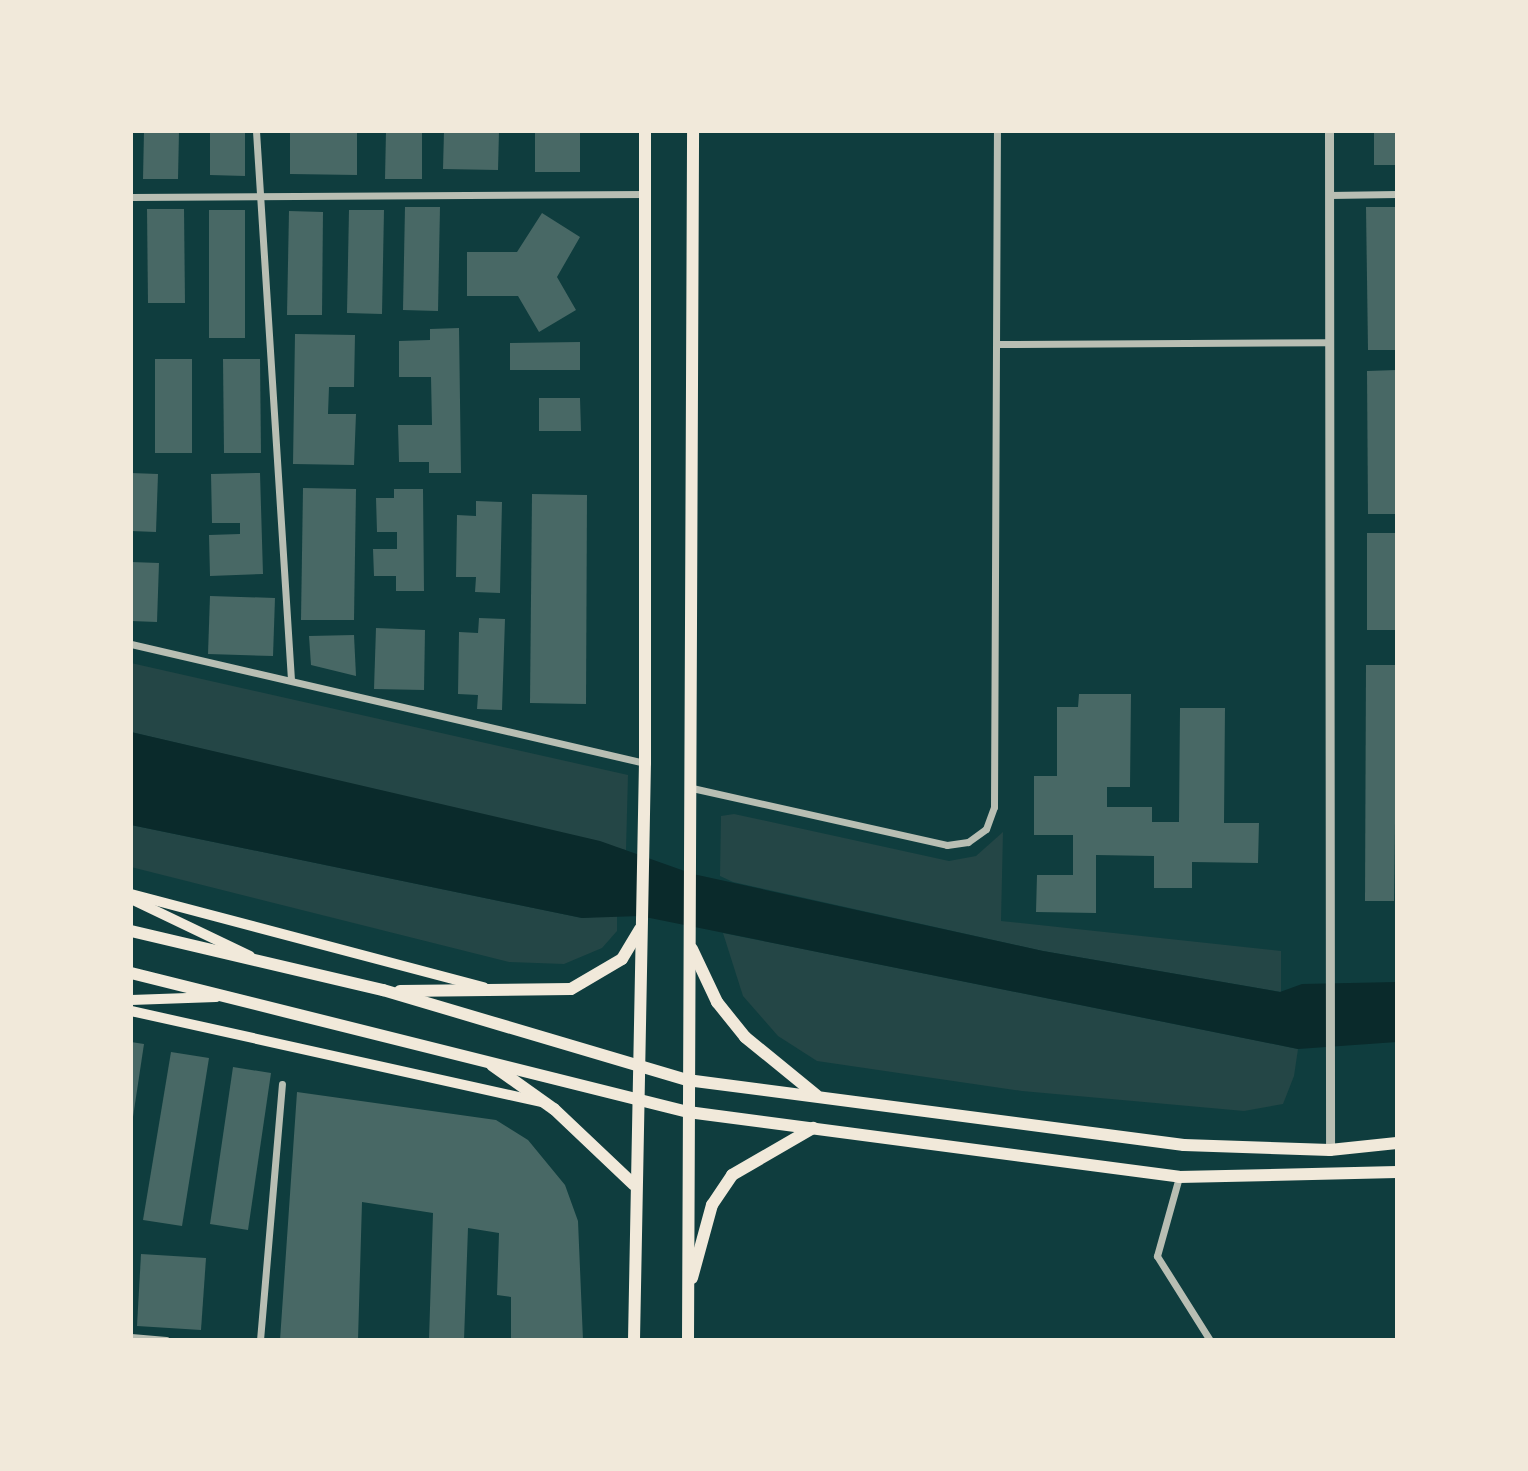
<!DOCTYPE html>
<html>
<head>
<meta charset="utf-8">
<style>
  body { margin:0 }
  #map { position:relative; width:1528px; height:1471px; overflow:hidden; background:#0f3d3e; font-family:"Archivo Narrow",sans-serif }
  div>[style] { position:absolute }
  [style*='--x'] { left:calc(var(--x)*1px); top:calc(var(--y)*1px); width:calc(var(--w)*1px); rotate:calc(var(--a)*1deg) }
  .green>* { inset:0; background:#244646 }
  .water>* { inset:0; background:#0a2a2b }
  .building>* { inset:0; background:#486865 }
  .minor>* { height:7px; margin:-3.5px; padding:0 3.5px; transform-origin:3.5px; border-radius:3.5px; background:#b8beb3 }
  .tertiary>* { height:9px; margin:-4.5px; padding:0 4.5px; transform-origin:4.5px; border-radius:4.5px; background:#b8beb3 }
  .secondary>* { height:10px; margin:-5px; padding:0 5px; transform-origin:5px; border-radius:5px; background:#f1e9da }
  .primary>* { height:12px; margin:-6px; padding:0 6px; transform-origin:6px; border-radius:6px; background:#f1e9da }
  span { translate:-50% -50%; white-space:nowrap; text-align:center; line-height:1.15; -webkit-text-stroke:6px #f1e9da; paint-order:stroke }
  .frame { position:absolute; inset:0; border:133px solid #f1e9da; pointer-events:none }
</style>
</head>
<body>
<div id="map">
  <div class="green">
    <div style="clip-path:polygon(131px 663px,628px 775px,626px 850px,131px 732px)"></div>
    <div style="clip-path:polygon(734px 814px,949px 861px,976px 856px,1003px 832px,1001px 921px,1281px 951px,1281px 992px,1043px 951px,733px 882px,720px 876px,721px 816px)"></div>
    <div style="clip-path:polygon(131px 825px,582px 918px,617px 915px,617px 931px,602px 948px,564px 964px,509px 962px,131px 867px)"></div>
    <div style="clip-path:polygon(723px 933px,1298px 1049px,1294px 1076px,1283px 1104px,1244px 1111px,1022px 1091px,817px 1061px,778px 1036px,743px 996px)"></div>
  </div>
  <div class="water">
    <div style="clip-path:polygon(131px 732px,600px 841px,693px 874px,1043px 951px,1280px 992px,1302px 984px,1397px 982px,1397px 1042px,1298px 1049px,640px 916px,582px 918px,131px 825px)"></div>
  </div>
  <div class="building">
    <div style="clip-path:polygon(144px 131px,179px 131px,178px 179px,143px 179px)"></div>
    <div style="clip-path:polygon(210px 131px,245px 131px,245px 176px,210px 175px)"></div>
    <div style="clip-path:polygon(290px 131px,357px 131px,357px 175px,290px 174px)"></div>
    <div style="clip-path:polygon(386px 131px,422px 131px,422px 179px,385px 179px)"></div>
    <div style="clip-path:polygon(444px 131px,499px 131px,498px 170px,443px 169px)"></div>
    <div style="clip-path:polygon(535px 131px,580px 131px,580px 172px,535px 172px)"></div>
    <div style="clip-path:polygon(1374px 131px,1397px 131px,1397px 165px,1374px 165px)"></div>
    <div style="clip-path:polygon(405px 207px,440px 207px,438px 311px,403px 310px)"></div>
    <div style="clip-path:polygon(1366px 207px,1397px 207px,1397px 350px,1368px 350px)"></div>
    <div style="clip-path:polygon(147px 209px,184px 209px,185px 303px,148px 303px)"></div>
    <div style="clip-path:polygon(209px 210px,245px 210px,245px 338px,209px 338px)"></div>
    <div style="clip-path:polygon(349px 210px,384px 210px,382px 314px,347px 313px)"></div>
    <div style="clip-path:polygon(289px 211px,323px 212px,322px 315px,287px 315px)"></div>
    <div style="clip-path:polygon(542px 213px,580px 237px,557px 277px,576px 310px,539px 332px,518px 296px,467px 296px,467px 252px,517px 252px)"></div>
    <div style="clip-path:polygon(459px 328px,461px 473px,429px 473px,429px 462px,399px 462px,398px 425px,432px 425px,431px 377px,399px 377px,399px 341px,430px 340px,430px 329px)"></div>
    <div style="clip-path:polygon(295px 334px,355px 335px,354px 387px,329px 387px,328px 414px,356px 414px,354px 465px,293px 464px)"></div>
    <div style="clip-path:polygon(580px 342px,580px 370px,510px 370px,510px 343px)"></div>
    <div style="clip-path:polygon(155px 359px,192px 359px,192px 453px,155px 453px)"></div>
    <div style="clip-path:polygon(223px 359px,260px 359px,261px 453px,224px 453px)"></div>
    <div style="clip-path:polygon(1397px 370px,1397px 514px,1368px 514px,1367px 371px)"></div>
    <div style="clip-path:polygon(539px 398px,580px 398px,581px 431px,539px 431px)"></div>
    <div style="clip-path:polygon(131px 473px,158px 474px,156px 532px,131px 531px)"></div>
    <div style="clip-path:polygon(260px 473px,263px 574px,210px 576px,209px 535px,240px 534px,240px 523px,212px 523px,211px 474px)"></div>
    <div style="clip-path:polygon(303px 488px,356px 489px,354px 620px,301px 620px)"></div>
    <div style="clip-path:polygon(394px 489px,423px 489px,424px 591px,396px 591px,396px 576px,374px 576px,373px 549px,397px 549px,397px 532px,377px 532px,376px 498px,394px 498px)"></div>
    <div style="clip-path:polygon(532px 494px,587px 495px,586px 704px,530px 703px)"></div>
    <div style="clip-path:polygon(476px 501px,502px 502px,500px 593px,475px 592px,476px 577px,456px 577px,457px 515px,476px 516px)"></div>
    <div style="clip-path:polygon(1367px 533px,1397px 533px,1397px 630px,1367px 630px)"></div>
    <div style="clip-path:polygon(131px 562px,159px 563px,157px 622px,131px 621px)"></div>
    <div style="clip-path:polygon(210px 596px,275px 598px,273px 656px,208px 654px)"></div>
    <div style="clip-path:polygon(479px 618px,505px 619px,502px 710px,477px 709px,478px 695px,458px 694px,459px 632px,478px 633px)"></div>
    <div style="clip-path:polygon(376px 628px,425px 630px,424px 690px,374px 689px)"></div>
    <div style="clip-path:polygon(354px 635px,356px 676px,311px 665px,309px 636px)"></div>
    <div style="clip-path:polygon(1366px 665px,1397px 665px,1394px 901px,1365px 901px)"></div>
    <div style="clip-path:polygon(1079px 694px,1131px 694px,1130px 787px,1107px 787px,1107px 807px,1152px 807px,1152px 822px,1179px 822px,1180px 708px,1225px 708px,1224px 823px,1259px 823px,1258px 863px,1192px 862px,1192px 888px,1154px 888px,1154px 856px,1096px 855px,1096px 913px,1036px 912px,1037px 875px,1073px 875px,1073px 835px,1034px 835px,1034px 776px,1057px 776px,1057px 707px,1078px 707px)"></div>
    <div style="clip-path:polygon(131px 1042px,144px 1044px,133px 1117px,131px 1117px)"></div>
    <div style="clip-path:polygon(171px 1052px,209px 1058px,182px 1226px,143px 1220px)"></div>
    <div style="clip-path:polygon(233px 1067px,271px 1073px,248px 1230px,210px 1224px)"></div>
    <div style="clip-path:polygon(297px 1092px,496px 1120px,528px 1140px,565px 1185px,578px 1221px,583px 1340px,511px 1340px,511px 1297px,497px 1295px,499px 1233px,468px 1228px,464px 1340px,429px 1340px,433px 1213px,362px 1202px,358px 1340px,280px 1340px)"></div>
    <div style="clip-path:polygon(141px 1254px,206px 1258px,201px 1330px,137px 1326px)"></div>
  </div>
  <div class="minor">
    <div style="--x:256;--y:131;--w:550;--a:86.35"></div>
    <div style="--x:1329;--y:195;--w:68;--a:-0.8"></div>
    <div style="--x:131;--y:197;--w:514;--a:-0.33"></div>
    <div style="--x:998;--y:344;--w:331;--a:-0.3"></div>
    <div style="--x:131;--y:644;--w:528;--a:13.04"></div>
    <div style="--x:692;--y:788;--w:261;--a:12.6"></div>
    <div style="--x:947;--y:845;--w:21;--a:-8"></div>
    <div style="--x:968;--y:842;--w:22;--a:-36"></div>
    <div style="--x:986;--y:829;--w:23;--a:-70"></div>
    <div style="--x:994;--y:807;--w:676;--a:-89.75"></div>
    <div style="--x:1179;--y:1177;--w:82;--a:105.6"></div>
    <div style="--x:1157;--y:1256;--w:99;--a:57.8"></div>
    <div style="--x:131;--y:1337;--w:35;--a:5"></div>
    <div style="--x:260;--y:1340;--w:257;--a:-85.1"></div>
  </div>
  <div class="tertiary">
    <div style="--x:1329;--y:131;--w:1019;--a:89.94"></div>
  </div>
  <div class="secondary">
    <div style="--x:131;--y:894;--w:365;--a:14.8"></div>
    <div style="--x:131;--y:899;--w:132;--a:25.6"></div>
    <div style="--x:131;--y:1000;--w:85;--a:-2"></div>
    <div style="--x:131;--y:1011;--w:421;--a:12.5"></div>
  </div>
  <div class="primary">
    <div style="--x:131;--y:931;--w:259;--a:13.2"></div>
    <div style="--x:383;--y:990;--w:317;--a:16.5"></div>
    <div style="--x:687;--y:1080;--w:501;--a:7.45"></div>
    <div style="--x:1184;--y:1145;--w:146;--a:2"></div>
    <div style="--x:1330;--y:1150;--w:67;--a:-6"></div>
    <div style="--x:692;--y:949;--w:59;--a:64.7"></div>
    <div style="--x:717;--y:1002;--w:45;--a:51.3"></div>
    <div style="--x:745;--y:1037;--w:92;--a:39.2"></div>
    <div style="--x:131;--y:973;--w:574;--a:14.01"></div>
    <div style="--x:688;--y:1112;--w:495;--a:7.5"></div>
    <div style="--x:1179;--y:1177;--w:218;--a:-1.3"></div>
    <div style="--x:400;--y:991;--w:171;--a:-0.7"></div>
    <div style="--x:571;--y:989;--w:59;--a:-30.5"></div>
    <div style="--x:622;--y:959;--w:35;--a:-59"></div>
    <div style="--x:492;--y:1065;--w:76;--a:35.4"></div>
    <div style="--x:554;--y:1109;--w:110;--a:43.5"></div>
    <div style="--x:692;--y:1278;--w:76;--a:-74.7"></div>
    <div style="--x:712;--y:1205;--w:36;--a:-56"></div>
    <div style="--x:732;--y:1175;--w:94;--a:-30.1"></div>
    <div style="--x:634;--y:1340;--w:577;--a:-88.91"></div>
    <div style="--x:645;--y:763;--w:632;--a:-90"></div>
    <div style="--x:688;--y:1340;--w:1209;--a:-89.76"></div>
  </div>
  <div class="frame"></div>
</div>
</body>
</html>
